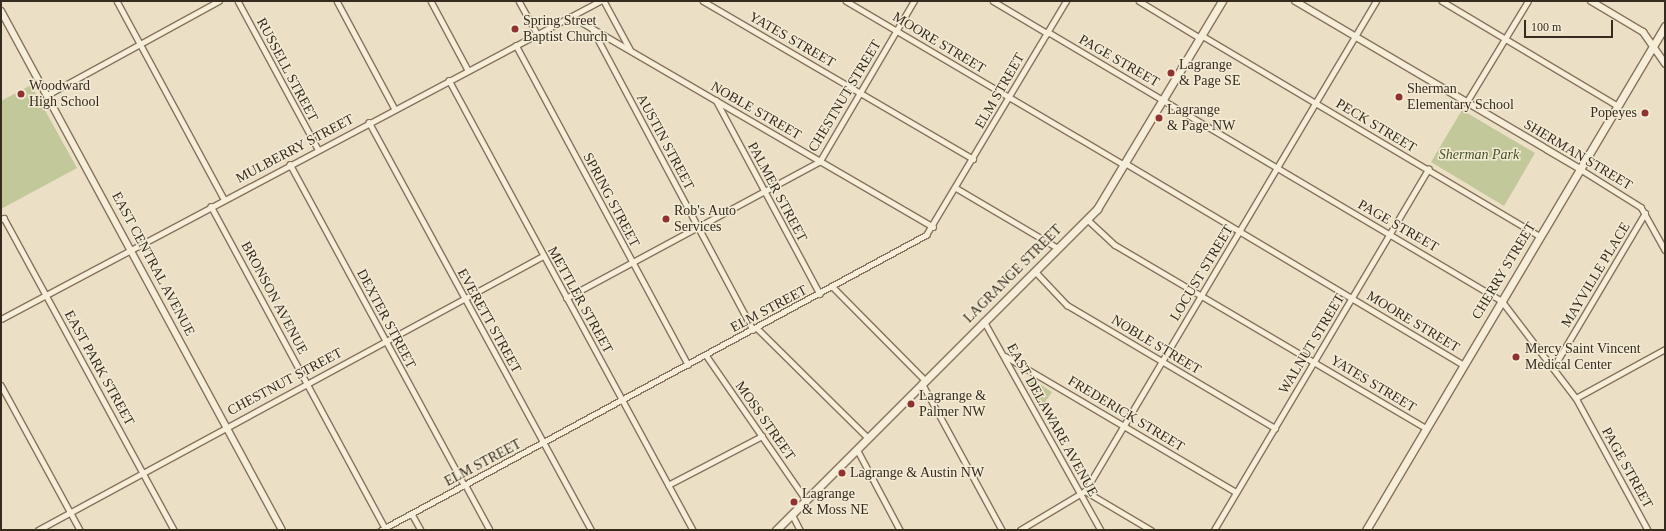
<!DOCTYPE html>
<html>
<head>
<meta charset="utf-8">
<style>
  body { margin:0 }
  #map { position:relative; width:1666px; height:531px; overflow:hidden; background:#ebe0c5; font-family:"Times New Roman",serif }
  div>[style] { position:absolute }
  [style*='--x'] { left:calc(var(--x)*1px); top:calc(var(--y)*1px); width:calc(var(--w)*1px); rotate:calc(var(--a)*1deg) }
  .green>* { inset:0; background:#c2c89a }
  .roads { filter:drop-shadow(1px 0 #85735c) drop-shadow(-1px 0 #85735c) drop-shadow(0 1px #85735c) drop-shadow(0 -1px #85735c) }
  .minor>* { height:4.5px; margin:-2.25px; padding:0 2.25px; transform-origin:2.25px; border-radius:2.25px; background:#f6eed8 }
  .tertiary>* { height:6px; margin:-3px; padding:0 3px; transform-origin:3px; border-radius:3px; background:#f6eed8 }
  .secondary>* { height:7px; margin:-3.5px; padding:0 3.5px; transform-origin:3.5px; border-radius:3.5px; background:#f6eed8 }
  .dots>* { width:11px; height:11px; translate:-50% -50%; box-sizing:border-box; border:2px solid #f3ebd4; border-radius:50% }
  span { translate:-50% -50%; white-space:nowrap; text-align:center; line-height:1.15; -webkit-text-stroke:3px #f3ebd4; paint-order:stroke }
  .poi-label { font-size:14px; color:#362b1f }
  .left { translate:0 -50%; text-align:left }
  .right { translate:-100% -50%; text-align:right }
  .street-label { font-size:14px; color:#362b1f }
  .park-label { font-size:14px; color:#455127; font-style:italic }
  .frame { position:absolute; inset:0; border:2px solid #362b1f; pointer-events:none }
  .scale { position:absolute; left:1524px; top:20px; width:89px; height:18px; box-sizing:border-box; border:2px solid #362b1f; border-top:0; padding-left:5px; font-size:12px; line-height:14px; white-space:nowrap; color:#362b1f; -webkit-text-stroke:3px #f3ebd4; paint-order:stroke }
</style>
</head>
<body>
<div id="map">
  <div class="green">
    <div style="clip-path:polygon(31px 85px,77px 168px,1px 209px,1px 101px)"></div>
    <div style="clip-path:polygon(1462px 110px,1535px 153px,1504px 206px,1431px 162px)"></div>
    <div style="clip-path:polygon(1031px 378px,1052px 392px,1041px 408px,1027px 380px)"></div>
  </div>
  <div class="roads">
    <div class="minor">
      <div style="--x:117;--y:1;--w:225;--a:61.6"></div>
      <div style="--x:238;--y:1;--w:168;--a:61.6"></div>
      <div style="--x:337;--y:1;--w:123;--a:61.8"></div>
      <div style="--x:431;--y:1;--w:78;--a:61.8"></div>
      <div style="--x:519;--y:1;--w:38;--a:61"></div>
      <div style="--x:604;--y:1;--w:55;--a:61.6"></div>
      <div style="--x:703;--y:1;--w:313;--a:30.3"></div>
      <div style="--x:846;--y:1;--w:323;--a:30.5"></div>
      <div style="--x:993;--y:1;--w:63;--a:30.7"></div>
      <div style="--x:1139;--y:1;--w:71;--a:31.2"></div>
      <div style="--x:1442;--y:1;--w:205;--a:30.8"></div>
      <div style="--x:571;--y:16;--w:419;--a:30.2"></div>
      <div style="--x:592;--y:28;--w:342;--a:61.9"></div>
      <div style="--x:1048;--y:32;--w:528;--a:30.65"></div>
      <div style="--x:1502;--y:301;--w:122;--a:52.7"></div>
      <div style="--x:1576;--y:398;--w:150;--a:61.4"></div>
      <div style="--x:1201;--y:35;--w:394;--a:30.7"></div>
      <div style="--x:516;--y:45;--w:363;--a:61.7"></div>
      <div style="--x:449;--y:80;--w:512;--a:61.53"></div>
      <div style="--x:47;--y:95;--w:196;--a:-28.7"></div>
      <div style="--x:716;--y:100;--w:220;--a:61.8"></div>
      <div style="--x:1466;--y:103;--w:119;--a:-58.7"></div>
      <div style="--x:369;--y:122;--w:464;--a:61.4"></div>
      <div style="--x:1125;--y:163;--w:395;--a:30.8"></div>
      <div style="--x:290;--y:164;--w:365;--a:61.5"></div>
      <div style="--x:1580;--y:169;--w:72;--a:31.9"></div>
      <div style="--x:1641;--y:207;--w:49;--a:60.8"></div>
      <div style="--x:956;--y:188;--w:118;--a:30.5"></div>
      <div style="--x:211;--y:206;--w:366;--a:61.6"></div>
      <div style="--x:1;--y:219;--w:3;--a:-18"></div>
      <div style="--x:4;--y:218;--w:355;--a:61.4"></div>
      <div style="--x:1087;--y:219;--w:38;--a:43"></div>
      <div style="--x:1115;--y:245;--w:361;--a:30.5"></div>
      <div style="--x:1035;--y:271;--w:47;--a:46.7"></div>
      <div style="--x:1067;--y:305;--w:242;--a:30.6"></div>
      <div style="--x:833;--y:287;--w:131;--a:45.3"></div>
      <div style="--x:566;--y:298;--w:289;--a:-28.3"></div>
      <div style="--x:820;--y:161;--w:186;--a:-59.6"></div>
      <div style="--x:1;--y:319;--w:678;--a:-27.96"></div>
      <div style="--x:984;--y:321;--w:240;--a:60.8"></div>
      <div style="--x:757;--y:328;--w:156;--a:44.7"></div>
      <div style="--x:706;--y:355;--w:176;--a:55.4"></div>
      <div style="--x:1005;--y:356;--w:268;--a:30.5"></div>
      <div style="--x:1553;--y:368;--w:180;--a:-59.3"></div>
      <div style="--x:922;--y:383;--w:167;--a:61.4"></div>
      <div style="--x:1;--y:385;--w:165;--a:61.4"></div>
      <div style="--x:1576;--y:398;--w:102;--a:-28.8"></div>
      <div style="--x:857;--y:449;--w:92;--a:62"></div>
      <div style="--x:465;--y:484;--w:52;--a:61.5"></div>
      <div style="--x:668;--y:485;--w:106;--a:-27.5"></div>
      <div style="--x:1085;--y:491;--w:77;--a:30.6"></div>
      <div style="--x:412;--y:514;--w:18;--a:61"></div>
      <div style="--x:792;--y:514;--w:18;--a:63"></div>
      <div style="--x:38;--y:530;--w:575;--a:-28.48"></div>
      <div style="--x:381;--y:530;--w:620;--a:-28.43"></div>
      <div style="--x:926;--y:235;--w:273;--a:-59.1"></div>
      <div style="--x:1020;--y:530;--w:76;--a:-31"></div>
      <div style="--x:1085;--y:491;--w:570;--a:-59.29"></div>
      <div style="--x:1214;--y:530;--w:420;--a:-59.3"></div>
    </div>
    <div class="tertiary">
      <div style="--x:1295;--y:1;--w:331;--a:30.5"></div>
      <div style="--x:1591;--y:1;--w:61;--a:30.8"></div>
      <div style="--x:1643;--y:32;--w:39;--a:55"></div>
      <div style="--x:1;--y:11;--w:590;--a:61.57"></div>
    </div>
    <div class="secondary">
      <div style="--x:776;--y:530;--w:454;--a:-45"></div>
      <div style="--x:1097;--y:209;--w:243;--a:-59"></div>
      <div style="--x:1366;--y:530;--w:586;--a:-59.32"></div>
    </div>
  </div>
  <div class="dots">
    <div style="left:515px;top:29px;background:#8f3231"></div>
    <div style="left:1171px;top:73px;background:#8f3231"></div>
    <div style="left:21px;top:94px;background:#8f3231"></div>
    <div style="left:1399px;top:97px;background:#8f3231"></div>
    <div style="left:1645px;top:113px;background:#8f3231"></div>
    <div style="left:1159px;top:118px;background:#8f3231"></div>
    <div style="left:666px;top:219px;background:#8f3231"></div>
    <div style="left:1516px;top:357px;background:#8f3231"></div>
    <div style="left:911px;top:404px;background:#8f3231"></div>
    <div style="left:842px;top:473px;background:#8f3231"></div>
    <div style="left:794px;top:502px;background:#8f3231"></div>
  </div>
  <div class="poi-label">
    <span class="left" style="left:523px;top:29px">Spring Street<br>Baptist Church</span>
    <span class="left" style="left:1179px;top:73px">Lagrange<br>&amp; Page SE</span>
    <span class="left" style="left:29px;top:94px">Woodward<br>High School</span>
    <span class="left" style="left:1407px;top:97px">Sherman<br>Elementary School</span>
    <span class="left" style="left:1167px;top:118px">Lagrange<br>&amp; Page NW</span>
    <span class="right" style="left:1637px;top:113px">Popeyes</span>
    <span class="left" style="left:674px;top:219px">Rob's Auto<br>Services</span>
    <span class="left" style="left:1525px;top:357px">Mercy Saint Vincent<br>Medical Center</span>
    <span class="left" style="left:919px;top:404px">Lagrange &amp;<br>Palmer NW</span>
    <span class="left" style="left:850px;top:473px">Lagrange &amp; Austin NW</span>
    <span class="left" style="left:802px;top:502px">Lagrange<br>&amp; Moss NE</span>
  </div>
  <div class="street-label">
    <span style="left:792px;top:40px;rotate:30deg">YATES STREET</span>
    <span style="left:939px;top:43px;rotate:31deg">MOORE STREET</span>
    <span style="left:1119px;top:61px;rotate:30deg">PAGE STREET</span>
    <span style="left:287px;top:70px;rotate:62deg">RUSSELL STREET</span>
    <span style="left:1000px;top:91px;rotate:-60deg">ELM STREET</span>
    <span style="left:845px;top:96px;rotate:-59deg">CHESTNUT STREET</span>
    <span style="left:756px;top:111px;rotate:30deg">NOBLE STREET</span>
    <span style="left:1376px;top:126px;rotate:31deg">PECK STREET</span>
    <span style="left:665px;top:142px;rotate:62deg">AUSTIN STREET</span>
    <span style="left:295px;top:149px;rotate:-28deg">MULBERRY STREET</span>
    <span style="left:1578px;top:155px;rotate:31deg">SHERMAN STREET</span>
    <span style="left:777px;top:192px;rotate:62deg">PALMER STREET</span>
    <span style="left:611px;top:200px;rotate:62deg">SPRING STREET</span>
    <span style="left:1398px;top:226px;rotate:30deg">PAGE STREET</span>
    <span style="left:153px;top:264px;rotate:62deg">EAST CENTRAL AVENUE</span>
    <span style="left:1504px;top:271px;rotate:-59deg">CHERRY STREET</span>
    <span style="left:1202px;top:273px;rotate:-59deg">LOCUST STREET</span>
    <span style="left:1013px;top:274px;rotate:-45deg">LAGRANGE STREET</span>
    <span style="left:1596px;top:275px;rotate:-59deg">MAYVILLE PLACE</span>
    <span style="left:274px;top:298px;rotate:62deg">BRONSON AVENUE</span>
    <span style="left:580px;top:300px;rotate:61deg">METTLER STREET</span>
    <span style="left:769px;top:309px;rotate:-28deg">ELM STREET</span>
    <span style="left:386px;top:319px;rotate:62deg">DEXTER STREET</span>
    <span style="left:489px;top:321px;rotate:61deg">EVERETT STREET</span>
    <span style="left:1413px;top:322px;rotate:31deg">MOORE STREET</span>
    <span style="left:1312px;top:344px;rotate:-59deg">WALNUT STREET</span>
    <span style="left:1156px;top:345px;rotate:31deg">NOBLE STREET</span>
    <span style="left:99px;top:368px;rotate:61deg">EAST PARK STREET</span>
    <span style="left:285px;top:382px;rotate:-28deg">CHESTNUT STREET</span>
    <span style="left:1373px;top:384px;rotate:31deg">YATES STREET</span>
    <span style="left:1126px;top:414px;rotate:31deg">FREDERICK STREET</span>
    <span style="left:1052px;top:420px;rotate:61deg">EAST DELAWARE AVENUE</span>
    <span style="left:765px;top:421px;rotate:55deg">MOSS STREET</span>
    <span style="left:483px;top:463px;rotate:-28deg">ELM STREET</span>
    <span style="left:1627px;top:468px;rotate:61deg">PAGE STREET</span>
  </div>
  <div class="park-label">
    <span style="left:1479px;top:155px">Sherman Park</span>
  </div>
  <div class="frame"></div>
  <div class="scale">100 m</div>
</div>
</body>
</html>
